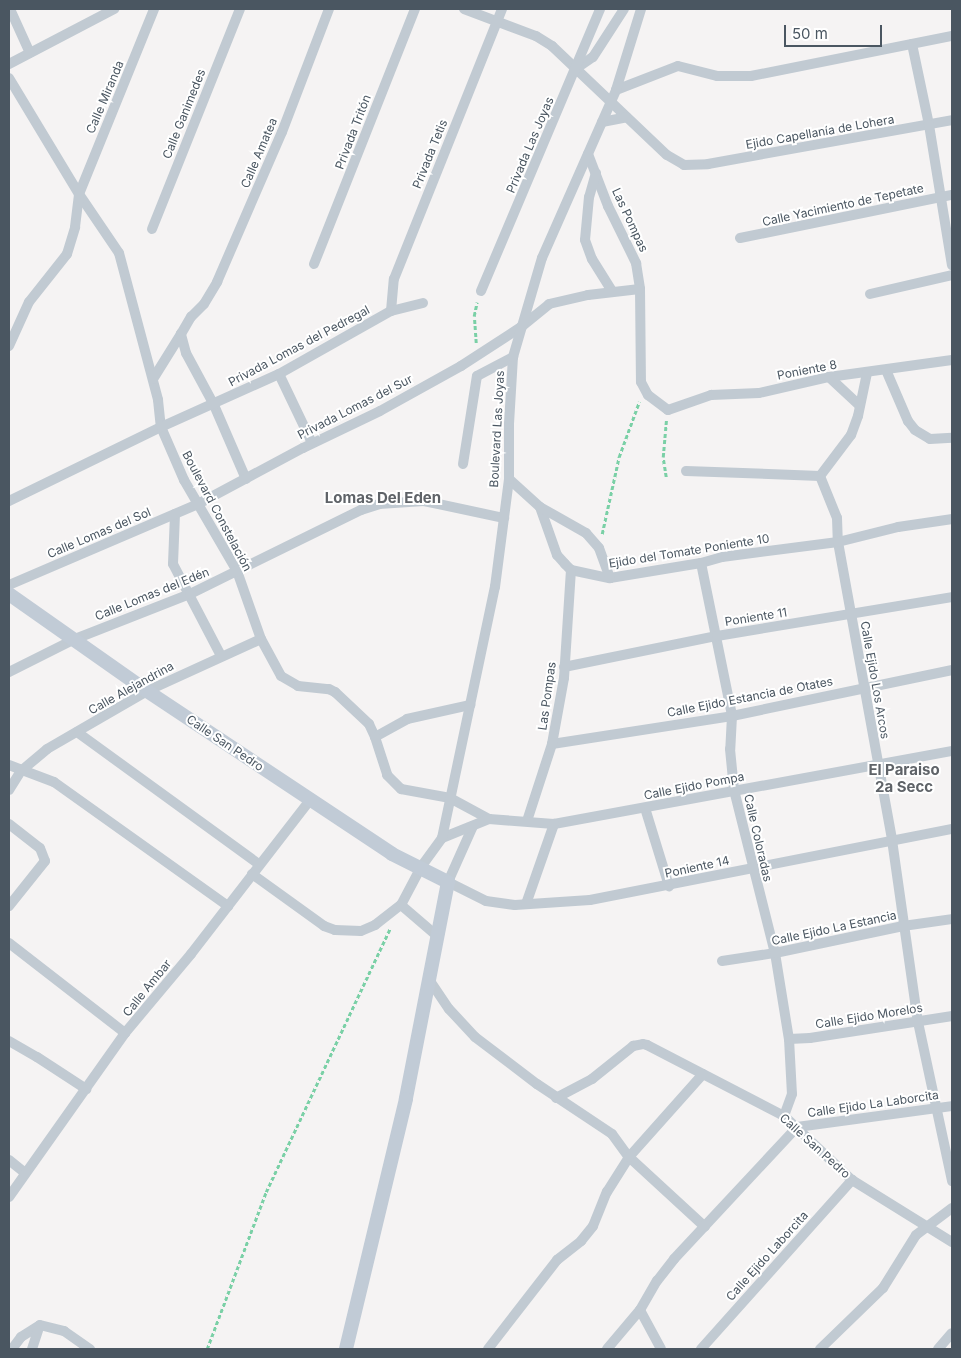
<!DOCTYPE html>
<html>
<head>
<meta charset="utf-8">
<style>
  body { margin:0 }
  #map { position:relative; width:961px; height:1358px; overflow:hidden; background:#f5f3f3; font-family:Inter,sans-serif }
  div>[style] { position:absolute }
  [style*='--x'] { left:calc(var(--x)*1px); top:calc(var(--y)*1px); width:calc(var(--w)*1px); rotate:calc(var(--a)*1deg) }
  .path>* { height:2.5px; margin-top:-1.25px; transform-origin:0; background:repeating-linear-gradient(90deg,#7ad0a6 0 4px,transparent 0 6.5px) }
  .street>* { height:10px; margin:-5px; padding:0 5px; transform-origin:5px; border-radius:5px; background:#c1cad2 }
  .secondary>* { height:14px; margin:-7px; padding:0 7px; transform-origin:7px; border-radius:7px; background:#c1cbd6 }
  span { translate:-50% -50%; white-space:nowrap; text-align:center; line-height:1.15; -webkit-text-stroke:4px #fff; paint-order:stroke }
  .street-label { font-size:12px; color:#4a5661 }
  .quarter-label { font-size:15px; color:#5f6368; font-weight:700 }
  .frame { position:absolute; inset:0; border:10px solid #4a5661; pointer-events:none }
  .scale { position:absolute; left:784px; top:25px; width:98px; height:22px; box-sizing:border-box; border:2px solid #4a5661; border-top:0; padding-left:6px; font-size:15px; line-height:18px; white-space:nowrap; color:#4a5661; -webkit-text-stroke:4px #fff; paint-order:stroke }
</style>
</head>
<body>
<div id="map">
  <div class="path">
    <div style="--x:476;--y:343;--w:27;--a:-94"></div>
    <div style="--x:474;--y:316;--w:14;--a:-78"></div>
    <div style="--x:666;--y:477;--w:20;--a:-99"></div>
    <div style="--x:663;--y:457;--w:38;--a:-85"></div>
    <div style="--x:602;--y:534;--w:79;--a:-77.6"></div>
    <div style="--x:619;--y:457;--w:59;--a:-70"></div>
    <div style="--x:207;--y:1349;--w:168;--a:-69.4"></div>
    <div style="--x:266;--y:1192;--w:291;--a:-64.8"></div>
  </div>
  <div class="street">
    <div style="--x:10;--y:9;--w:48;--a:65.6"></div>
    <div style="--x:464;--y:9;--w:77;--a:20.6"></div>
    <div style="--x:536;--y:36;--w:19;--a:32"></div>
    <div style="--x:552;--y:46;--w:158;--a:43.5"></div>
    <div style="--x:667;--y:155;--w:20;--a:30"></div>
    <div style="--x:684;--y:165;--w:24;--a:-2"></div>
    <div style="--x:708;--y:164;--w:248;--a:-10.2"></div>
    <div style="--x:912;--y:44;--w:83;--a:78.1"></div>
    <div style="--x:929;--y:125;--w:142;--a:80.7"></div>
    <div style="--x:9;--y:64;--w:119;--a:-27.6"></div>
    <div style="--x:577;--y:68;--w:19;--a:-35"></div>
    <div style="--x:593;--y:57;--w:57;--a:-57.1"></div>
    <div style="--x:9;--y:78;--w:135;--a:58.9"></div>
    <div style="--x:79;--y:194;--w:71;--a:55.9"></div>
    <div style="--x:119;--y:253;--w:152;--a:75.1"></div>
    <div style="--x:158;--y:400;--w:27;--a:84"></div>
    <div style="--x:161;--y:427;--w:58;--a:66.5"></div>
    <div style="--x:184;--y:480;--w:105;--a:59.8"></div>
    <div style="--x:237;--y:571;--w:72;--a:70.6"></div>
    <div style="--x:261;--y:639;--w:42;--a:61.6"></div>
    <div style="--x:281;--y:676;--w:20;--a:30"></div>
    <div style="--x:298;--y:686;--w:31;--a:6"></div>
    <div style="--x:329;--y:689;--w:7;--a:27"></div>
    <div style="--x:335;--y:692;--w:47;--a:43.3"></div>
    <div style="--x:369;--y:724;--w:14;--a:65"></div>
    <div style="--x:375;--y:737;--w:37;--a:-29"></div>
    <div style="--x:407;--y:719;--w:65;--a:-12.5"></div>
    <div style="--x:616;--y:90;--w:66;--a:-21.2"></div>
    <div style="--x:678;--y:66;--w:40;--a:14.4"></div>
    <div style="--x:717;--y:76;--w:34;--a:0"></div>
    <div style="--x:751;--y:76;--w:205;--a:-11.3"></div>
    <div style="--x:602;--y:122;--w:25;--a:-11"></div>
    <div style="--x:588;--y:154;--w:56;--a:69"></div>
    <div style="--x:608;--y:206;--w:64;--a:63.8"></div>
    <div style="--x:636;--y:263;--w:26;--a:81"></div>
    <div style="--x:640;--y:289;--w:93;--a:89.4"></div>
    <div style="--x:641;--y:382;--w:15;--a:62"></div>
    <div style="--x:648;--y:395;--w:25;--a:37"></div>
    <div style="--x:668;--y:410;--w:46;--a:-19.2"></div>
    <div style="--x:711;--y:395;--w:48;--a:-2.4"></div>
    <div style="--x:759;--y:393;--w:72;--a:-12.9"></div>
    <div style="--x:829;--y:377;--w:124;--a:-7.9"></div>
    <div style="--x:596;--y:173;--w:25;--a:106"></div>
    <div style="--x:589;--y:197;--w:43;--a:95.3"></div>
    <div style="--x:585;--y:240;--w:20;--a:70"></div>
    <div style="--x:592;--y:259;--w:38;--a:58"></div>
    <div style="--x:152;--y:229;--w:237;--a:-68.2"></div>
    <div style="--x:740;--y:238;--w:216;--a:-11.5"></div>
    <div style="--x:314;--y:264;--w:274;--a:-68.4"></div>
    <div style="--x:481;--y:291;--w:306;--a:-67.1"></div>
    <div style="--x:870;--y:294;--w:84;--a:-13"></div>
    <div style="--x:391;--y:311;--w:32;--a:-85"></div>
    <div style="--x:394;--y:279;--w:291;--a:-68.2"></div>
    <div style="--x:9;--y:346;--w:48;--a:-65.6"></div>
    <div style="--x:29;--y:302;--w:61;--a:-51.6"></div>
    <div style="--x:67;--y:254;--w:28;--a:-73"></div>
    <div style="--x:75;--y:227;--w:33;--a:-83"></div>
    <div style="--x:79;--y:194;--w:200;--a:-67.9"></div>
    <div style="--x:886;--y:370;--w:56;--a:66.7"></div>
    <div style="--x:908;--y:421;--w:11;--a:52"></div>
    <div style="--x:915;--y:430;--w:17;--a:31"></div>
    <div style="--x:930;--y:439;--w:22;--a:-3"></div>
    <div style="--x:867;--y:373;--w:44;--a:101.8"></div>
    <div style="--x:858;--y:416;--w:20;--a:110"></div>
    <div style="--x:851;--y:435;--w:51;--a:127.1"></div>
    <div style="--x:820;--y:476;--w:45;--a:68"></div>
    <div style="--x:837;--y:518;--w:24;--a:88"></div>
    <div style="--x:838;--y:542;--w:303;--a:79.7"></div>
    <div style="--x:892;--y:840;--w:184;--a:81.9"></div>
    <div style="--x:918;--y:1022;--w:163;--a:77.9"></div>
    <div style="--x:279;--y:374;--w:76;--a:64.4"></div>
    <div style="--x:829;--y:377;--w:42;--a:43.1"></div>
    <div style="--x:153;--y:379;--w:53;--a:-58.1"></div>
    <div style="--x:463;--y:464;--w:89;--a:-81"></div>
    <div style="--x:477;--y:376;--w:41;--a:-27.8"></div>
    <div style="--x:686;--y:471;--w:134;--a:2.1"></div>
    <div style="--x:246;--y:479;--w:81;--a:-113.4"></div>
    <div style="--x:214;--y:405;--w:59;--a:-118.3"></div>
    <div style="--x:186;--y:353;--w:20;--a:-105"></div>
    <div style="--x:181;--y:334;--w:20;--a:-60"></div>
    <div style="--x:191;--y:317;--w:18;--a:-45"></div>
    <div style="--x:204;--y:304;--w:26;--a:-59"></div>
    <div style="--x:217;--y:282;--w:163;--a:-66.6"></div>
    <div style="--x:282;--y:132;--w:132;--a:-69.1"></div>
    <div style="--x:509;--y:479;--w:42;--a:42.1"></div>
    <div style="--x:540;--y:507;--w:51;--a:70.5"></div>
    <div style="--x:557;--y:555;--w:12;--a:48"></div>
    <div style="--x:565;--y:564;--w:8;--a:45"></div>
    <div style="--x:571;--y:570;--w:40;--a:12"></div>
    <div style="--x:610;--y:578;--w:92;--a:-9.4"></div>
    <div style="--x:701;--y:563;--w:22;--a:-16"></div>
    <div style="--x:722;--y:557;--w:117;--a:-7.4"></div>
    <div style="--x:838;--y:542;--w:62;--a:-14"></div>
    <div style="--x:898;--y:527;--w:55;--a:-8.4"></div>
    <div style="--x:9;--y:501;--w:169;--a:-26"></div>
    <div style="--x:161;--y:427;--w:129;--a:-24.2"></div>
    <div style="--x:279;--y:374;--w:129;--a:-29.4"></div>
    <div style="--x:391;--y:311;--w:33;--a:-14"></div>
    <div style="--x:540;--y:507;--w:53;--a:29.5"></div>
    <div style="--x:586;--y:533;--w:20;--a:49"></div>
    <div style="--x:599;--y:548;--w:32;--a:70"></div>
    <div style="--x:175;--y:514;--w:50;--a:92.3"></div>
    <div style="--x:173;--y:564;--w:104;--a:62.4"></div>
    <div style="--x:701;--y:563;--w:156;--a:78.5"></div>
    <div style="--x:732;--y:716;--w:33;--a:93"></div>
    <div style="--x:730;--y:749;--w:41;--a:84.4"></div>
    <div style="--x:734;--y:790;--w:168;--a:75.9"></div>
    <div style="--x:775;--y:953;--w:87;--a:80.8"></div>
    <div style="--x:789;--y:1039;--w:55;--a:86.9"></div>
    <div style="--x:792;--y:1094;--w:23;--a:110"></div>
    <div style="--x:9;--y:585;--w:206;--a:-23.2"></div>
    <div style="--x:198;--y:504;--w:119;--a:-28.1"></div>
    <div style="--x:303;--y:448;--w:85;--a:-25.7"></div>
    <div style="--x:380;--y:411;--w:93;--a:-29.1"></div>
    <div style="--x:461;--y:366;--w:72;--a:-33"></div>
    <div style="--x:521;--y:327;--w:36;--a:-39"></div>
    <div style="--x:549;--y:304;--w:40;--a:-13"></div>
    <div style="--x:588;--y:295;--w:52;--a:-6.6"></div>
    <div style="--x:564;--y:667;--w:156;--a:-11.5"></div>
    <div style="--x:717;--y:636;--w:238;--a:-9.4"></div>
    <div style="--x:9;--y:672;--w:74;--a:-26.6"></div>
    <div style="--x:75;--y:639;--w:123;--a:-21.4"></div>
    <div style="--x:190;--y:594;--w:191;--a:-26.2"></div>
    <div style="--x:361;--y:510;--w:19;--a:-18"></div>
    <div style="--x:379;--y:504;--w:45;--a:-3.8"></div>
    <div style="--x:424;--y:501;--w:82;--a:12"></div>
    <div style="--x:77;--y:732;--w:225;--a:36"></div>
    <div style="--x:375;--y:737;--w:40;--a:72"></div>
    <div style="--x:387;--y:775;--w:20;--a:45"></div>
    <div style="--x:401;--y:789;--w:50;--a:10.4"></div>
    <div style="--x:450;--y:798;--w:44;--a:28.3"></div>
    <div style="--x:552;--y:744;--w:182;--a:-8.8"></div>
    <div style="--x:732;--y:716;--w:225;--a:-11.8"></div>
    <div style="--x:9;--y:765;--w:48;--a:20.7"></div>
    <div style="--x:54;--y:782;--w:214;--a:35.5"></div>
    <div style="--x:9;--y:790;--w:22;--a:-58"></div>
    <div style="--x:21;--y:771;--w:34;--a:-40"></div>
    <div style="--x:47;--y:749;--w:116;--a:-30.1"></div>
    <div style="--x:147;--y:691;--w:125;--a:-24.5"></div>
    <div style="--x:645;--y:808;--w:82;--a:72.9"></div>
    <div style="--x:527;--y:821;--w:81;--a:-72"></div>
    <div style="--x:552;--y:744;--w:67;--a:-79.7"></div>
    <div style="--x:564;--y:678;--w:108;--a:-86.3"></div>
    <div style="--x:9;--y:824;--w:39;--a:38"></div>
    <div style="--x:40;--y:848;--w:14;--a:69"></div>
    <div style="--x:45;--y:861;--w:58;--a:128.7"></div>
    <div style="--x:473;--y:826;--w:61;--a:114.1"></div>
    <div style="--x:448;--y:882;--w:42;--a:26.6"></div>
    <div style="--x:486;--y:901;--w:29;--a:8"></div>
    <div style="--x:515;--y:905;--w:75;--a:-3.8"></div>
    <div style="--x:590;--y:900;--w:369;--a:-11.1"></div>
    <div style="--x:442;--y:838;--w:51;--a:-22"></div>
    <div style="--x:489;--y:819;--w:65;--a:4.4"></div>
    <div style="--x:554;--y:824;--w:405;--a:-10.4"></div>
    <div style="--x:252;--y:874;--w:89;--a:35.8"></div>
    <div style="--x:324;--y:926;--w:12;--a:20"></div>
    <div style="--x:335;--y:930;--w:26;--a:2"></div>
    <div style="--x:361;--y:931;--w:15;--a:-23"></div>
    <div style="--x:375;--y:925;--w:33;--a:-38"></div>
    <div style="--x:401;--y:905;--w:43;--a:-62.2"></div>
    <div style="--x:421;--y:867;--w:36;--a:-54"></div>
    <div style="--x:442;--y:838;--w:257;--a:-78.1"></div>
    <div style="--x:495;--y:587;--w:109;--a:-82.6"></div>
    <div style="--x:509;--y:479;--w:55;--a:-90"></div>
    <div style="--x:509;--y:424;--w:67;--a:-86.6"></div>
    <div style="--x:513;--y:357;--w:103;--a:-73.7"></div>
    <div style="--x:542;--y:258;--w:184;--a:-66.2"></div>
    <div style="--x:616;--y:90;--w:85;--a:-72.8"></div>
    <div style="--x:526;--y:904;--w:85;--a:-70.7"></div>
    <div style="--x:401;--y:905;--w:48;--a:40.7"></div>
    <div style="--x:9;--y:943;--w:147;--a:37.8"></div>
    <div style="--x:722;--y:961;--w:54;--a:-8.6"></div>
    <div style="--x:775;--y:953;--w:131;--a:-11.9"></div>
    <div style="--x:903;--y:926;--w:49;--a:-8.1"></div>
    <div style="--x:428;--y:978;--w:37;--a:56"></div>
    <div style="--x:449;--y:1009;--w:38;--a:47"></div>
    <div style="--x:475;--y:1037;--w:78;--a:37.2"></div>
    <div style="--x:537;--y:1084;--w:90;--a:33.7"></div>
    <div style="--x:612;--y:1134;--w:29;--a:54"></div>
    <div style="--x:629;--y:1157;--w:103;--a:42.6"></div>
    <div style="--x:789;--y:1039;--w:21;--a:-3"></div>
    <div style="--x:810;--y:1038;--w:144;--a:-8.8"></div>
    <div style="--x:9;--y:1041;--w:32;--a:30"></div>
    <div style="--x:37;--y:1057;--w:59;--a:33.1"></div>
    <div style="--x:556;--y:1098;--w:41;--a:-27.8"></div>
    <div style="--x:592;--y:1079;--w:53;--a:-38.8"></div>
    <div style="--x:633;--y:1046;--w:10;--a:-11"></div>
    <div style="--x:643;--y:1044;--w:4;--a:14"></div>
    <div style="--x:647;--y:1045;--w:154;--a:27.4"></div>
    <div style="--x:784;--y:1116;--w:93;--a:43.3"></div>
    <div style="--x:852;--y:1180;--w:118;--a:31.8"></div>
    <div style="--x:9;--y:1160;--w:21;--a:39"></div>
    <div style="--x:9;--y:1197;--w:201;--a:-54.7"></div>
    <div style="--x:125;--y:1033;--w:103;--a:-50.1"></div>
    <div style="--x:191;--y:954;--w:195;--a:-52.3"></div>
    <div style="--x:640;--y:1310;--w:44;--a:61.7"></div>
    <div style="--x:12;--y:1349;--w:15;--a:-53"></div>
    <div style="--x:21;--y:1337;--w:22;--a:-32"></div>
    <div style="--x:40;--y:1325;--w:25;--a:14"></div>
    <div style="--x:64;--y:1331;--w:32;--a:35"></div>
    <div style="--x:32;--y:1349;--w:25;--a:-72"></div>
    <div style="--x:488;--y:1349;--w:113;--a:-52.2"></div>
    <div style="--x:557;--y:1260;--w:31;--a:-38"></div>
    <div style="--x:581;--y:1241;--w:19;--a:-51"></div>
    <div style="--x:593;--y:1226;--w:37;--a:-68"></div>
    <div style="--x:607;--y:1192;--w:41;--a:-57.8"></div>
    <div style="--x:629;--y:1157;--w:111;--a:-48.3"></div>
    <div style="--x:607;--y:1349;--w:51;--a:-49.8"></div>
    <div style="--x:640;--y:1310;--w:34;--a:-60"></div>
    <div style="--x:657;--y:1281;--w:28;--a:-52"></div>
    <div style="--x:674;--y:1259;--w:180;--a:-47"></div>
    <div style="--x:797;--y:1127;--w:156;--a:-7.7"></div>
    <div style="--x:701;--y:1349;--w:227;--a:-48.2"></div>
    <div style="--x:820;--y:1349;--w:88;--a:-44.1"></div>
    <div style="--x:883;--y:1288;--w:62;--a:-58.1"></div>
    <div style="--x:916;--y:1235;--w:45;--a:-36.9"></div>
    <div style="--x:938;--y:1349;--w:21;--a:-49"></div>
  </div>
  <div class="secondary">
    <div style="--x:9;--y:594;--w:169;--a:35.1"></div>
    <div style="--x:147;--y:691;--w:294;--a:33.6"></div>
    <div style="--x:392;--y:854;--w:63;--a:26.6"></div>
    <div style="--x:448;--y:882;--w:221;--a:101"></div>
    <div style="--x:406;--y:1099;--w:257;--a:103.5"></div>
  </div>
  <div class="street-label">
    <span style="left:105px;top:97px;rotate:-67deg">Calle Miranda</span>
    <span style="left:184px;top:114px;rotate:-68deg">Calle Ganimedes</span>
    <span style="left:353px;top:132px;rotate:-69deg">Privada Tritón</span>
    <span style="left:820px;top:132px;rotate:-10deg">Ejido Capellanía de Lohera</span>
    <span style="left:530px;top:145px;rotate:-67deg">Privada Las Joyas</span>
    <span style="left:259px;top:153px;rotate:-67deg">Calle Amatea</span>
    <span style="left:430px;top:154px;rotate:-68deg">Privada Tetis</span>
    <span style="left:843px;top:205px;rotate:-12deg">Calle Yacimiento de Tepetate</span>
    <span style="left:630px;top:220px;rotate:65deg">Las Pompas</span>
    <span style="left:299px;top:346px;rotate:-28deg">Privada Lomas del Pedregal</span>
    <span style="left:807px;top:370px;rotate:-11deg">Poniente 8</span>
    <span style="left:355px;top:407px;rotate:-27deg">Privada Lomas del Sur</span>
    <span style="left:497px;top:429px;rotate:-87deg">Boulevard Las Joyas</span>
    <span style="left:217px;top:511px;rotate:62deg">Boulevard Constelación</span>
    <span style="left:99px;top:533px;rotate:-23deg">Calle Lomas del Sol</span>
    <span style="left:689px;top:551px;rotate:-9deg">Ejido del Tomate Poniente 10</span>
    <span style="left:152px;top:594px;rotate:-22deg">Calle Lomas del Edén</span>
    <span style="left:756px;top:617px;rotate:-9deg">Poniente 11</span>
    <span style="left:875px;top:680px;rotate:80deg">Calle Ejido Los Arcos</span>
    <span style="left:131px;top:688px;rotate:-29deg">Calle Alejandrina</span>
    <span style="left:547px;top:696px;rotate:-82deg">Las Pompas</span>
    <span style="left:750px;top:697px;rotate:-11deg">Calle Ejido Estancia de Otates</span>
    <span style="left:225px;top:743px;rotate:34deg">Calle San Pedro</span>
    <span style="left:694px;top:786px;rotate:-11deg">Calle Ejido Pompa</span>
    <span style="left:758px;top:838px;rotate:77deg">Calle Coloradas</span>
    <span style="left:697px;top:867px;rotate:-12deg">Poniente 14</span>
    <span style="left:834px;top:928px;rotate:-12deg">Calle Ejido La Estancia</span>
    <span style="left:147px;top:988px;rotate:-51deg">Calle Ambar</span>
    <span style="left:869px;top:1016px;rotate:-9deg">Calle Ejido Morelos</span>
    <span style="left:873px;top:1104px;rotate:-8deg">Calle Ejido La Laborcita</span>
    <span style="left:815px;top:1146px;rotate:42deg">Calle San Pedro</span>
    <span style="left:767px;top:1256px;rotate:-48deg">Calle Ejido Laborcita</span>
  </div>
  <div class="quarter-label">
    <span style="left:383px;top:498px">Lomas Del Eden</span>
    <span style="left:904px;top:778px">El Paraiso<br>2a Secc</span>
  </div>
  <div class="frame"></div>
  <div class="scale">50 m</div>
</div>
</body>
</html>
